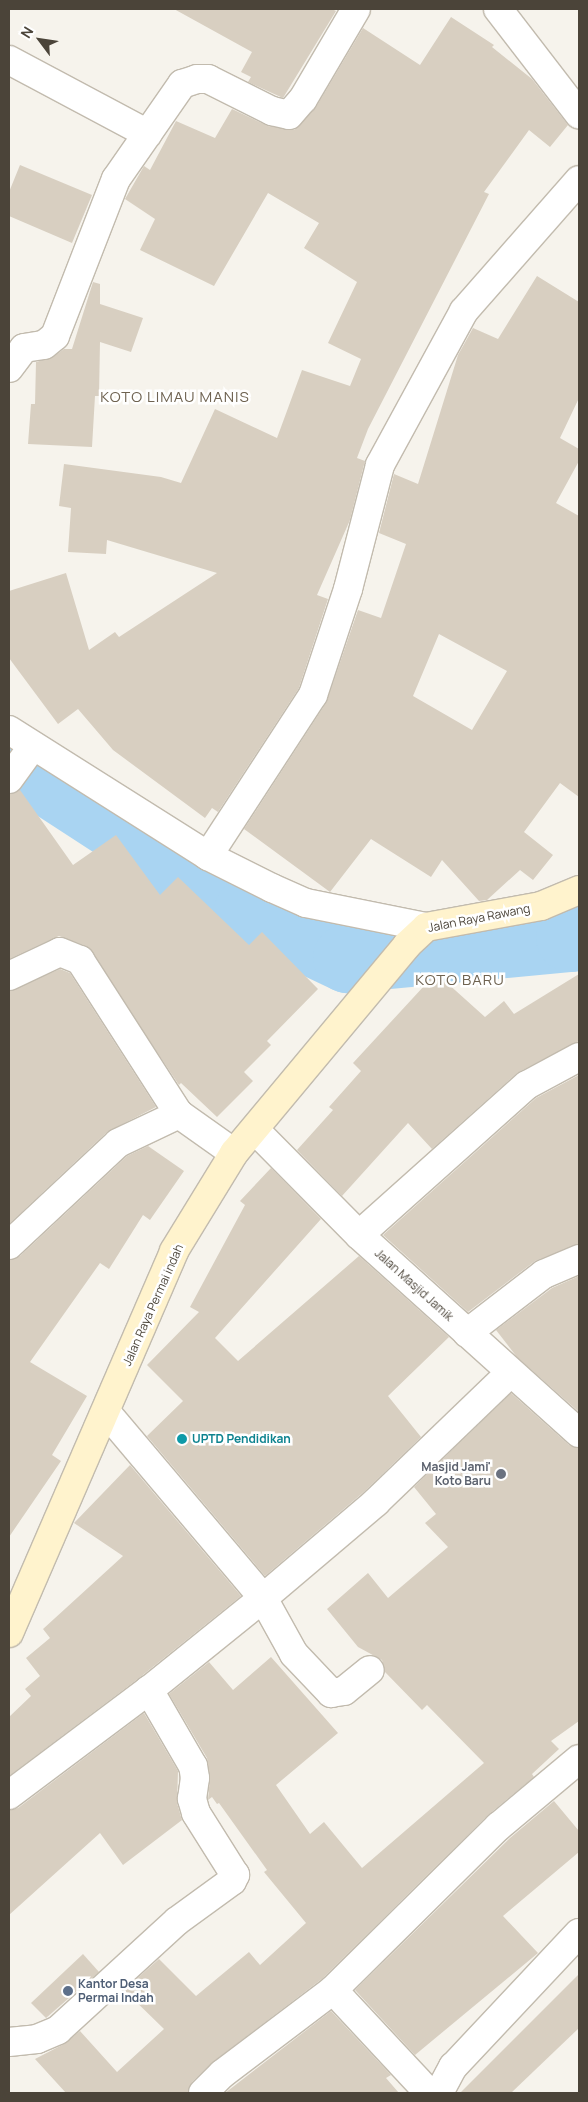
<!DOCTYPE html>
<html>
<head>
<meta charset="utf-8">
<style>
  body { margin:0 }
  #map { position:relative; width:588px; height:2102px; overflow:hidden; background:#f6f3ec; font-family:Manrope,sans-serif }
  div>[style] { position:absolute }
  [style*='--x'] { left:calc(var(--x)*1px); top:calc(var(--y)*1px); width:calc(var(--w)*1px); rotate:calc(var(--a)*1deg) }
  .river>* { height:69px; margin:-34.5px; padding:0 34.5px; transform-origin:34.5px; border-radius:34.5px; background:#a9d4f2 }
  .building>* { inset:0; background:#d8cfc1 }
  .roads { filter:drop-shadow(1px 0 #c2bbae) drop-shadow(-1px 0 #c2bbae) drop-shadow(0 1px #c2bbae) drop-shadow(0 -1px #c2bbae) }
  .street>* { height:28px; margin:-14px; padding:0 14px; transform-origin:14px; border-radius:14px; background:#fff }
  .secondary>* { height:28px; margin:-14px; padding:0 14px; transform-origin:14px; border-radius:14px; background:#fff3cd }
  .dots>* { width:14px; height:14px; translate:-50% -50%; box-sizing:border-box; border:2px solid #fff; border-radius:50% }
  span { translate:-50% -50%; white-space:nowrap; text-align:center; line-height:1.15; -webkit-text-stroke:5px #fff; paint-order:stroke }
  .street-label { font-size:12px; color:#4b4439 }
  .culture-label { font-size:12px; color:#0d838f; font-weight:700 }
  .left { translate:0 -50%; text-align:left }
  .worship-label { font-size:12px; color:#5b616d; font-weight:700 }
  .right { translate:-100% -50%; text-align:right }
  .service-label { font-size:12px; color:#4e5e75; font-weight:700 }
  .quarter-label { font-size:15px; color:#6e6250; letter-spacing:1px }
  .frame { position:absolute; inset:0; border:10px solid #4b4439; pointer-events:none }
  .north { position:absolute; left:15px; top:15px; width:50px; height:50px; -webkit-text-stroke:4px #fff; paint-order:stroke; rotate:301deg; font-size:14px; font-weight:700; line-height:20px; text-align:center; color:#4b4439 }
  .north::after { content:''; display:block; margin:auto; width:18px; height:22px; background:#4b4439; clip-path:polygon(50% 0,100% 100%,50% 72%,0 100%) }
</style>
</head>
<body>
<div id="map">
  <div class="river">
    <div style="--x:9;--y:756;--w:285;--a:33"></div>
    <div style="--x:248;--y:911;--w:110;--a:25.4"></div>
    <div style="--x:347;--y:958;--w:224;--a:-5.4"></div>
    <div style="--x:570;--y:937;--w:11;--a:-38"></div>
  </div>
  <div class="building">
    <div style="clip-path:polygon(174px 9px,332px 9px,336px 11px,283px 98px,248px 82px,251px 77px,241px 72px,252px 52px)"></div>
    <div style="clip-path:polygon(451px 17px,494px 45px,492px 47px,532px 79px,568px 125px,550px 147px,529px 130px,484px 192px,489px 194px,368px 429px,357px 458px,365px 461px,350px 520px,317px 595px,328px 599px,299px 688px,218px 812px,212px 808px,205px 818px,113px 750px,78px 709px,58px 724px,9px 658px,9px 591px,66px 573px,89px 650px,115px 632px,119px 637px,217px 573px,107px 540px,106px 554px,68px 552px,71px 508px,59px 506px,64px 464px,161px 477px,181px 483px,215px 409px,277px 438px,302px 370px,350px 386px,361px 359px,328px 343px,357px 282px,304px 248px,319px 223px,268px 193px,214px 286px,140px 250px,155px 219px,125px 199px,144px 166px,150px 170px,176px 121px,215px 138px,232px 109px,268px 126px,294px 130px,316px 107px,363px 28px,420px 65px)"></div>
    <div style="clip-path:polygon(20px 165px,92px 195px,72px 243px,9px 216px,9px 192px)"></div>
    <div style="clip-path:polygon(evenodd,537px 276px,579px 302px,579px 398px,560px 438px,579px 449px,579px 461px,556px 503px,579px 516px,579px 797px,560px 783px,524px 832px,553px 855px,533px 880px,520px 870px,487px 900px,479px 901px,442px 860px,431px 877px,371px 839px,330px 892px,244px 829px,326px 703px,358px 610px,381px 618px,406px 544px,379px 533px,394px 474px,418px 484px,458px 355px,473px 328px,498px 339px,537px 276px,439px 634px,507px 671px,472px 730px,413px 696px,439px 634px)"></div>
    <div style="clip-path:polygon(93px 282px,100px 284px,100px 304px,143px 318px,131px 352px,100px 342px,99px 396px,95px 396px,92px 447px,28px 444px,31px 404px,35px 404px,36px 362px,53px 357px,64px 349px,72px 349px)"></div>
    <div style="clip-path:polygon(20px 790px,73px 865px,116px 835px,160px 895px,178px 877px,249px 945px,262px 932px,318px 989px,267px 1041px,271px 1045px,244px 1072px,253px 1081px,217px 1117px,181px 1083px,179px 1085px,86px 946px,59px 936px,9px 959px,9px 794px)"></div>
    <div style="clip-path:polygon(60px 969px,70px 973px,156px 1107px,107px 1132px,9px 1224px,9px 991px)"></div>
    <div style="clip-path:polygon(436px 973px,485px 1017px,504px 1001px,514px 1014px,579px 974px,579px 1041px,517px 1073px,432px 1149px,408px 1123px,342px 1196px,297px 1150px,333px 1110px,329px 1107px,361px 1071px,353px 1063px)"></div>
    <div style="clip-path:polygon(579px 1075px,579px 1244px,535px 1261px,468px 1312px,383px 1235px,536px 1098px)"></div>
    <div style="clip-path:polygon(148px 1146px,184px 1171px,150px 1220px,143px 1215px,109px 1269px,100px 1263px,30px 1362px,87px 1396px,52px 1455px,61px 1461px,9px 1537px,9px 1260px,20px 1256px,127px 1156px)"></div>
    <div style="clip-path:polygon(271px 1168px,321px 1219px,215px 1338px,238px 1361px,359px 1256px,449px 1337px,388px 1396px,421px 1437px,366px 1490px,265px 1576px,147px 1436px,183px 1401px,147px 1365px,199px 1312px,190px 1307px,245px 1205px,240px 1201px)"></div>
    <div style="clip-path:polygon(579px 1276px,579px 1412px,517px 1357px,496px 1330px,552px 1288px)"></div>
    <div style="clip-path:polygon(511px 1393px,569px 1445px,579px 1448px,579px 1721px,551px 1741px,559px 1749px,532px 1774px,534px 1777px,488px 1815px,323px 1978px,213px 2062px,192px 2082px,188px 2093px,66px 2093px,35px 2059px,64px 2044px,80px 2031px,117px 2072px,164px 2029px,124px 1990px,159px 1959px,196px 1996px,249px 1952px,260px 1965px,306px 1923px,264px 1872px,267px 1870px,219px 1803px,217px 1804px,212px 1797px,208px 1800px,210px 1776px,207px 1758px,169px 1694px,209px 1662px,233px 1690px,271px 1657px,338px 1733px,276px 1785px,310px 1834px,324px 1822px,362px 1868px,484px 1763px,427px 1705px,422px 1710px,385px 1672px,382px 1660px,358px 1647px,327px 1609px,368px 1573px,388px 1598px,448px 1547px,425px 1523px,436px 1514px,414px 1487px)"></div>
    <div style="clip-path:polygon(130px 1465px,241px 1596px,139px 1678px,9px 1776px,9px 1717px,31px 1696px,25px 1689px,40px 1676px,26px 1658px,50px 1638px,43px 1629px,123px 1556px,74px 1523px)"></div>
    <div style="clip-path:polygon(144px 1713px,178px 1771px,177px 1803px,182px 1820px,123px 1865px,100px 1833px,9px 1915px,9px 1810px,18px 1808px)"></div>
    <div style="clip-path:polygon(554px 1801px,579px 1831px,579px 1852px,503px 1916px,538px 1953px,415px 2055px,355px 1990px,510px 1838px)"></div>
    <div style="clip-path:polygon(83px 1954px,99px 1972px,46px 2018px,31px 2003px)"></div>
    <div style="clip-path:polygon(579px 1974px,579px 2028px,511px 2093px,460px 2093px)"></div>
    <div style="clip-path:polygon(331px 2011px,391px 2075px,386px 2078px,399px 2093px,225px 2093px)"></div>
  </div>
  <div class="roads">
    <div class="street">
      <div style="--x:498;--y:9;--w:133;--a:52.4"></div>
      <div style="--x:9;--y:60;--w:157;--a:28"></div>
      <div style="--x:9;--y:368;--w:25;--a:-53"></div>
      <div style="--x:24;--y:348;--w:20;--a:-9"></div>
      <div style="--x:44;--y:345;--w:14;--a:-39"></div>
      <div style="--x:55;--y:336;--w:168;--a:-68.8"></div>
      <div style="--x:116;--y:179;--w:116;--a:-55.2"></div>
      <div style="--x:182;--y:84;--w:16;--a:-18"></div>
      <div style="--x:197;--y:79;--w:11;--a:0"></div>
      <div style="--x:208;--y:79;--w:72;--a:26.6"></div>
      <div style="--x:272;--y:111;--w:17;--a:13"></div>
      <div style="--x:289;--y:115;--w:21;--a:-49"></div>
      <div style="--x:303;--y:99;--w:104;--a:-59.5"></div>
      <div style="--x:9;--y:730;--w:236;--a:32.3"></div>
      <div style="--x:208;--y:856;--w:72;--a:26.6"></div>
      <div style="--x:272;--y:888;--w:37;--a:24"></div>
      <div style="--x:306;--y:903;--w:122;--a:11.3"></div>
      <div style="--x:9;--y:779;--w:41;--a:-54"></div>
      <div style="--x:208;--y:856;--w:192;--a:-56.9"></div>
      <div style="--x:313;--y:695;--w:112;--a:-71.7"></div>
      <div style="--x:348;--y:589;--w:128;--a:-75.5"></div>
      <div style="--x:380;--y:465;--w:175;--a:-61.4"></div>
      <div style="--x:464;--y:311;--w:174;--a:-48.7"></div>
      <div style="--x:9;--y:976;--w:56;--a:-25.2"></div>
      <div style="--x:60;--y:952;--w:22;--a:22"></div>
      <div style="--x:80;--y:960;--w:183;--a:57.3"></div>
      <div style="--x:255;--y:1130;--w:148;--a:45.3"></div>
      <div style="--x:359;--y:1235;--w:296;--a:42"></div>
      <div style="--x:359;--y:1235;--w:225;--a:-41.8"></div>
      <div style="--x:527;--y:1085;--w:59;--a:-28.3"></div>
      <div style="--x:9;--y:1245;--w:149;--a:-43.1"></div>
      <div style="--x:118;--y:1143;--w:68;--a:-25.4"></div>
      <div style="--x:179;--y:1114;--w:67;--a:35.3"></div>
      <div style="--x:467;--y:1333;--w:97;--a:-37.5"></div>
      <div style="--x:544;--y:1274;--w:38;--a:-23"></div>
      <div style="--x:106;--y:1412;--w:243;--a:49.8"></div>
      <div style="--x:263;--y:1598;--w:64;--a:61"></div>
      <div style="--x:294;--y:1654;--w:54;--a:46.5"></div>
      <div style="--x:331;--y:1693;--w:13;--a:-9"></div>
      <div style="--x:344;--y:1691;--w:33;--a:-39"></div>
      <div style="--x:9;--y:1795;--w:175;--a:-36.9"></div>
      <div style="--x:149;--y:1690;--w:146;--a:-38.9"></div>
      <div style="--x:263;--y:1598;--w:148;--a:-40.3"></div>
      <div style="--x:376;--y:1502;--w:187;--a:-43.9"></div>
      <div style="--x:333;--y:1990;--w:141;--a:47"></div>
      <div style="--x:9;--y:2042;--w:28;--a:-6"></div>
      <div style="--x:37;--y:2039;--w:23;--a:-23"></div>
      <div style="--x:58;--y:2030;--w:161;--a:-42.5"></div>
      <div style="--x:177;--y:1921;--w:68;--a:-36"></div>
      <div style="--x:232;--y:1881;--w:7;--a:-63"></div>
      <div style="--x:235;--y:1875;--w:73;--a:-122.2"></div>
      <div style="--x:196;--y:1813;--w:15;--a:-106"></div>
      <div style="--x:192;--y:1799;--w:21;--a:-82"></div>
      <div style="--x:195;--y:1778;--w:12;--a:-99"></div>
      <div style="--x:193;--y:1766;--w:88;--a:-120.1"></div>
      <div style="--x:203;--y:2093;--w:27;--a:-45"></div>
      <div style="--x:222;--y:2074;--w:139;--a:-37.1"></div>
      <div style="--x:333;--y:1990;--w:233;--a:-44.7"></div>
      <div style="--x:499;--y:1826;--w:104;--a:-39.9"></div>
      <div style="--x:435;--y:2093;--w:4;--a:0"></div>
      <div style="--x:439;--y:2093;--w:30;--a:-62"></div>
      <div style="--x:453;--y:2067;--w:184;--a:-46.8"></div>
    </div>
    <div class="secondary">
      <div style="--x:9;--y:1633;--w:416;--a:-66.6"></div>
      <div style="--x:174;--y:1251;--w:115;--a:-58.5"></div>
      <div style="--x:234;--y:1153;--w:271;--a:-50.2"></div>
      <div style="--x:407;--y:945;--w:26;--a:-43"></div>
      <div style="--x:426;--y:927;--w:117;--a:-10.3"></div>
      <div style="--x:541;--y:906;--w:41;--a:-22.8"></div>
    </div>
  </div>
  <div class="dots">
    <div style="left:182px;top:1439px;background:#0f9aa8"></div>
    <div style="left:501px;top:1474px;background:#6b7280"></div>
    <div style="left:68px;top:1991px;background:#5c6f8a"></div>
  </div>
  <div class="street-label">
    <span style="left:479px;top:918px;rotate:-11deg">Jalan Raya Rawang</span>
    <span style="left:414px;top:1285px;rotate:42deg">Jalan Masjid Jamik</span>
    <span style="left:153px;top:1305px;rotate:-66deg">Jalan Raya Permai indah</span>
  </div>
  <div class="culture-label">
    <span class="left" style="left:192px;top:1439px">UPTD Pendidikan</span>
  </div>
  <div class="worship-label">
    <span class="right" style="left:491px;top:1474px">Masjid Jami'<br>Koto Baru</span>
  </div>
  <div class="service-label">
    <span class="left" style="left:78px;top:1991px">Kantor Desa<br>Permai Indah</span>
  </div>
  <div class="quarter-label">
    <span style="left:175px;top:397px">KOTO LIMAU MANIS</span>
    <span style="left:460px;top:980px">KOTO BARU</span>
  </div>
  <div class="frame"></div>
  <div class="north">N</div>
</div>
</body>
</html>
